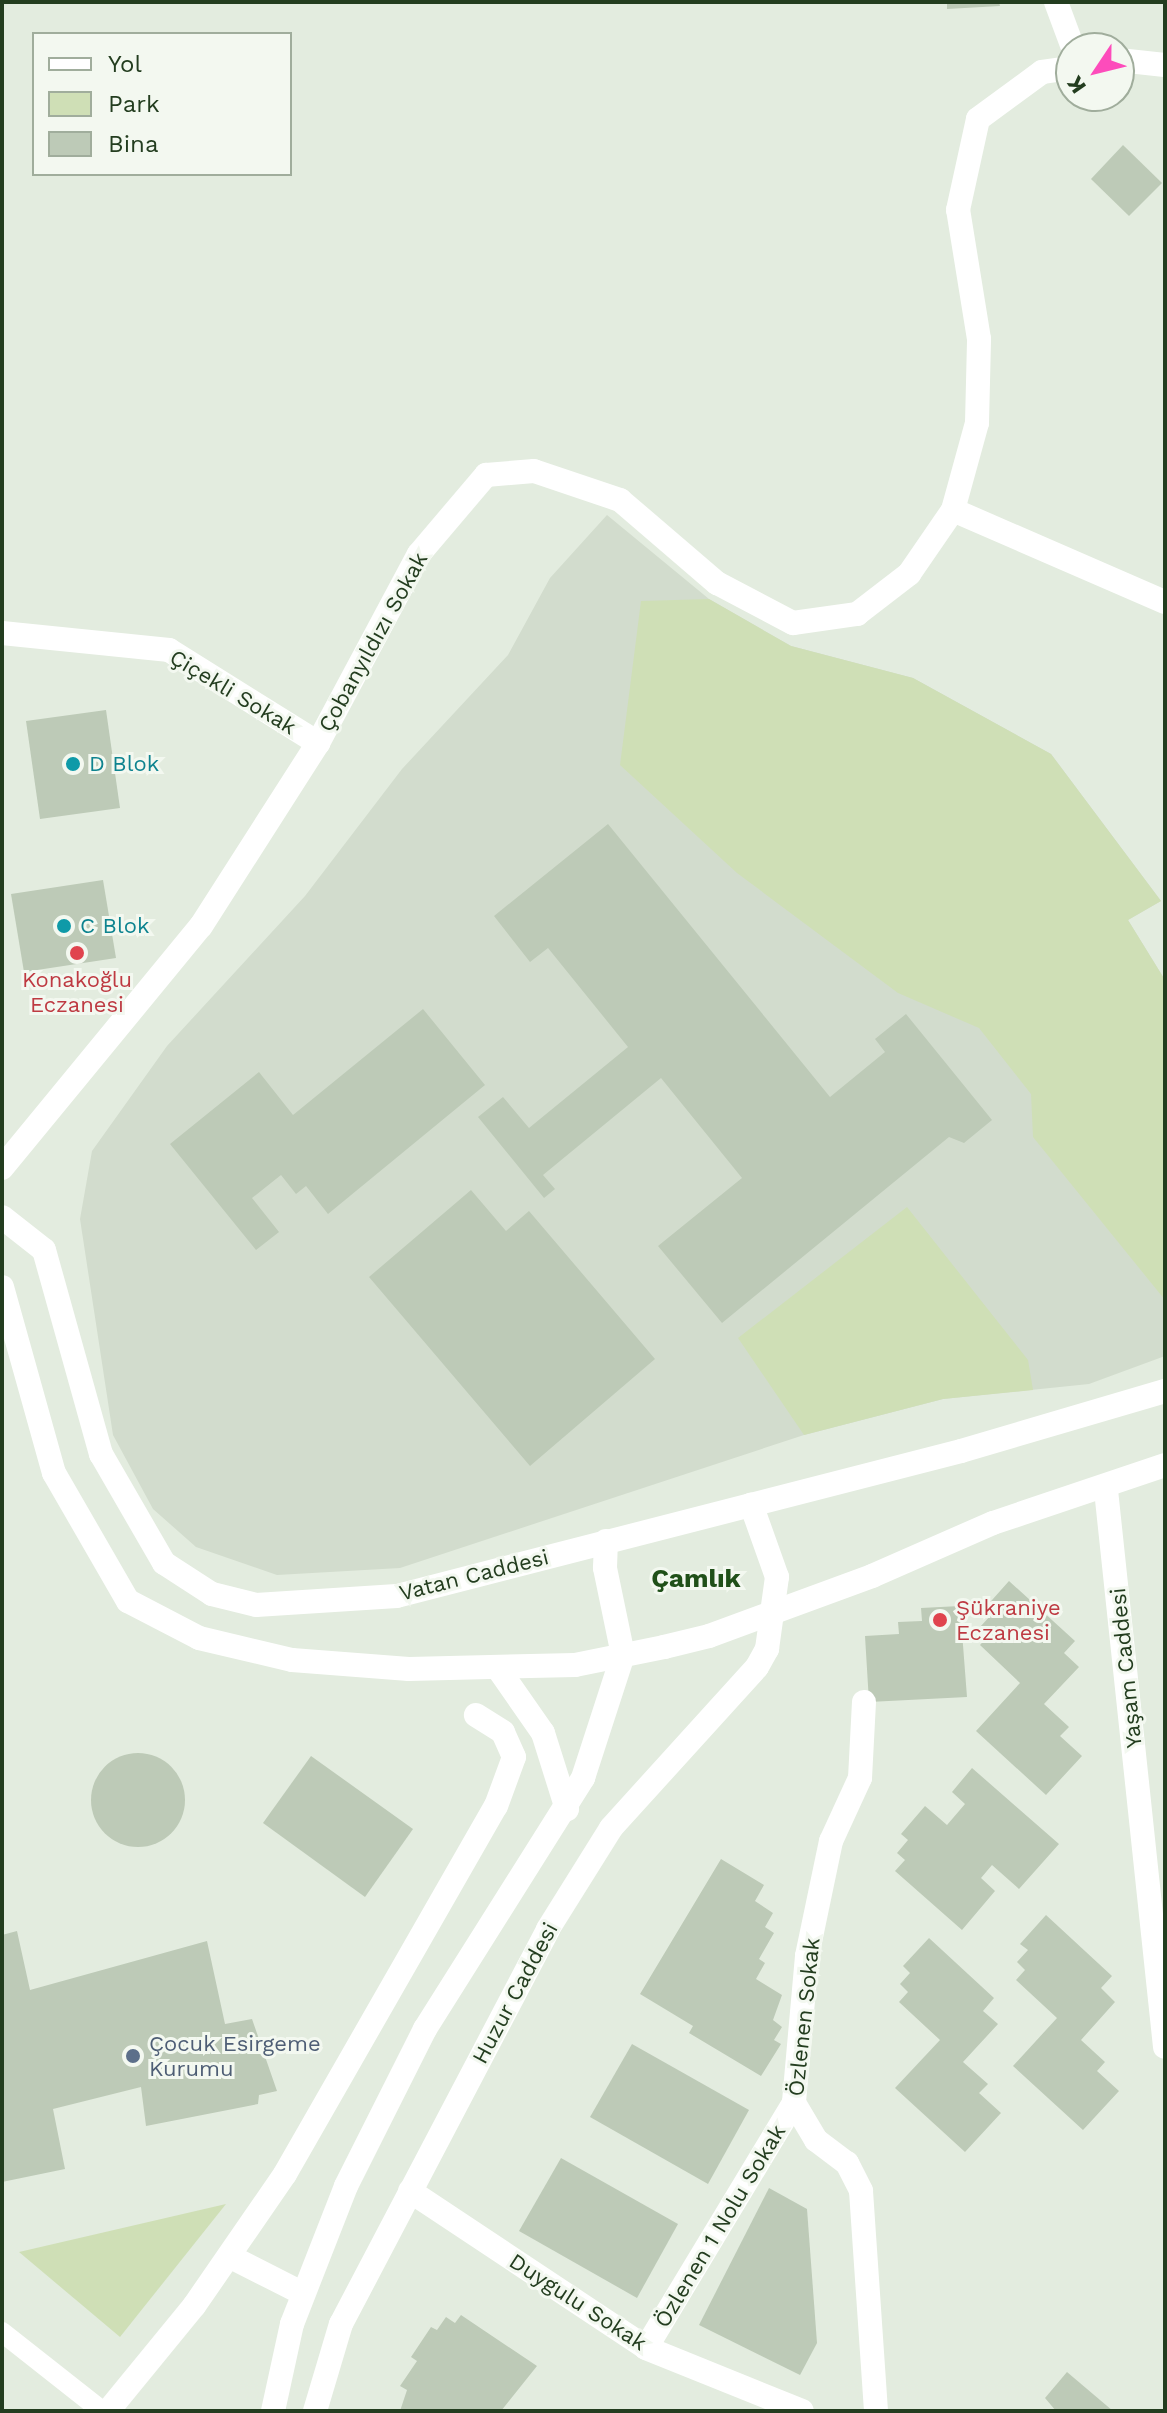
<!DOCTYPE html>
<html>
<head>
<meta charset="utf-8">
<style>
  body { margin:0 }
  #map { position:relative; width:1167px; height:2413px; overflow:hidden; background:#e3ecdf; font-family:"Work Sans",sans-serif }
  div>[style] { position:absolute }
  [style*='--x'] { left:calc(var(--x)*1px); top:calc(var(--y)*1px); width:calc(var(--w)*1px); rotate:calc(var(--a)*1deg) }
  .built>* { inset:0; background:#d2dccd }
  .green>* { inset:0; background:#cfdfb6 }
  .building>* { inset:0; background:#bdcab7 }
  .round { border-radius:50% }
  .service>* { height:20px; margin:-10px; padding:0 10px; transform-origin:10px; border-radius:10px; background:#fff }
  .minor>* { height:24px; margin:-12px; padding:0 12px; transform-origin:12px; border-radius:12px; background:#fff }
  .tertiary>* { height:24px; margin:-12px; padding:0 12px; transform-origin:12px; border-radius:12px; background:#fff }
  .dots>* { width:22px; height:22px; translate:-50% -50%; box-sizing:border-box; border:4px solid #f3f8f0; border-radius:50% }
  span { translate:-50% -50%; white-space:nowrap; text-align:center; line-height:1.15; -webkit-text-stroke:6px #f3f8f0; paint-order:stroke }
  .street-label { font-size:22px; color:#233d1f }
  .culture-label { font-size:22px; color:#0d838f }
  .left { translate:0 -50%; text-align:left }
  .health-label { font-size:22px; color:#be3a42 }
  .service-label { font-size:22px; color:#4e5e75 }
  .quarter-label { font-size:26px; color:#205019; font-weight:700 }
  .frame { position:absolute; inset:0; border:4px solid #233d1f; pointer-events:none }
  .legend { position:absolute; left:32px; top:32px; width:260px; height:144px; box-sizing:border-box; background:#f3f8f0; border:2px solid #a0ad9c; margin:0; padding:10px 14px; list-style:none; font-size:24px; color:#233d1f }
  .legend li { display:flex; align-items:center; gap:16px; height:40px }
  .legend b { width:40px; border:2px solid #a0ad9c }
  .north { position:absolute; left:1055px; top:32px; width:80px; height:80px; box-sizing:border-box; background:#f3f8f0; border:2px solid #a0ad9c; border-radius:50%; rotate:235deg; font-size:22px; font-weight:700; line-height:32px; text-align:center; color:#233d1f }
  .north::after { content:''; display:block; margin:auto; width:28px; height:36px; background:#fd4cbb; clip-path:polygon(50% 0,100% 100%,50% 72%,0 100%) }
</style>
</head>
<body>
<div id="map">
  <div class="built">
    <div style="clip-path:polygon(607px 515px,709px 599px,791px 646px,913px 678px,1051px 754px,1161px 901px,1128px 920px,1165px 980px,1165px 1356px,1089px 1384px,943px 1399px,804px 1435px,400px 1568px,277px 1575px,196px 1547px,153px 1509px,113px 1435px,80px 1219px,92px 1151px,167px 1046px,305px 896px,402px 769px,508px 655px,550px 578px)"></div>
  </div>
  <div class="green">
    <div style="clip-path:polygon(709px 599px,791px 646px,913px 678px,1051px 754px,1161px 901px,1128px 920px,1165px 980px,1165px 1300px,1033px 1137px,1031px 1094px,979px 1028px,898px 993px,737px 873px,620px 765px,641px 601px)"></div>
    <div style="clip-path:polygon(907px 1207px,1028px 1360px,1033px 1390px,943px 1399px,804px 1435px,738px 1338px)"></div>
    <div style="clip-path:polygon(226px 2204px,120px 2337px,19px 2252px)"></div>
  </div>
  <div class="building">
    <div style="clip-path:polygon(947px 2px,999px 2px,1000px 6px,947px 9px)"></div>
    <div style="clip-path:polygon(1123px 145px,1162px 183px,1129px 216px,1091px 179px)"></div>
    <div style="clip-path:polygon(106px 710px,120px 808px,40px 819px,26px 721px)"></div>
    <div style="clip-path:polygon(608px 824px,830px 1097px,885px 1052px,875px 1039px,906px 1014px,992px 1120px,964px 1143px,949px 1137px,722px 1323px,658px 1246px,742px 1178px,661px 1078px,543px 1175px,555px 1189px,544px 1198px,478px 1117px,503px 1097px,529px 1128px,628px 1047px,548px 948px,530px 962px,494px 916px)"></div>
    <div style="clip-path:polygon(103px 880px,116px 958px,24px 972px,11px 894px)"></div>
    <div style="clip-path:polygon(423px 1009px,485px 1085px,328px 1214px,306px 1186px,296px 1194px,281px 1175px,252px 1198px,279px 1232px,256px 1250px,170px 1144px,259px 1072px,293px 1115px)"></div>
    <div style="clip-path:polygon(471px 1190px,506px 1231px,529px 1211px,655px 1359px,530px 1466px,369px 1277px)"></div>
    <div style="clip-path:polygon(1009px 1581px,1075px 1641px,1064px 1653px,1079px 1667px,1044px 1704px,1069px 1727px,1060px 1736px,1082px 1756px,1046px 1795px,976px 1731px,1020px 1683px,980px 1645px,989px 1635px,980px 1627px,991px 1615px,984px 1609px)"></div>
    <div style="clip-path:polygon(960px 1606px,967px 1697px,869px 1702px,865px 1636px,899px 1634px,898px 1622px,922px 1621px,921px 1608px)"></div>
    <div class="round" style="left:91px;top:1753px;width:94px;height:94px"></div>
    <div style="clip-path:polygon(311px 1756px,413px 1829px,365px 1897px,263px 1823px)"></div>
    <div style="clip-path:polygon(972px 1768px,1059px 1844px,1019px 1889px,992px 1865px,981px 1878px,995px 1891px,962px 1930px,895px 1871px,905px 1860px,897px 1853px,908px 1840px,901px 1834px,925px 1806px,947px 1825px,965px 1804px,952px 1792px)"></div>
    <div style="clip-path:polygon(721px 1859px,764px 1885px,755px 1901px,773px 1913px,765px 1927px,774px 1933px,759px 1959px,765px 1963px,756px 1979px,782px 1995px,773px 2020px,782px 2027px,774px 2040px,781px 2044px,761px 2076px,689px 2033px,693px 2026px,640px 1994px)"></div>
    <div style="clip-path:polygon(1046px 1915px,1112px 1976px,1101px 1988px,1115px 2002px,1081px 2040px,1105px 2062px,1097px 2071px,1119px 2091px,1083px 2130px,1013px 2066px,1057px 2018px,1016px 1980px,1025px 1970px,1017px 1962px,1028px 1950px,1020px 1944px)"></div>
    <div style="clip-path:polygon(17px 1931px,30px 1990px,207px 1941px,225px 2024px,252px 2019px,277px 2091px,259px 2095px,258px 2104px,146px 2126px,141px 2087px,53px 2109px,65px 2169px,2px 2182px,2px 1935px)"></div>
    <div style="clip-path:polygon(929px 1938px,994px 1998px,983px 2011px,998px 2024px,963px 2062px,988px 2084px,979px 2093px,1001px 2113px,965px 2152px,895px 2088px,940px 2040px,899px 2002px,908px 1992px,900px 1984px,910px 1973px,903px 1966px)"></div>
    <div style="clip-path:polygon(632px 2044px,749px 2110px,708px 2184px,590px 2117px)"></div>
    <div style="clip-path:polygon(561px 2158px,678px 2224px,637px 2298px,519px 2231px)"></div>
    <div style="clip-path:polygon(769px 2188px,807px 2209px,817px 2343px,800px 2375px,699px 2325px)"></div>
    <div style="clip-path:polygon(461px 2315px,537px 2366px,501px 2411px,400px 2411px,407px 2390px,400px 2386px,417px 2361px,411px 2357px,431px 2327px,437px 2330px,446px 2317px,455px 2323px)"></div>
    <div style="clip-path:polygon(1067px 2372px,1113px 2411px,1056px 2411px,1045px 2398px)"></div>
  </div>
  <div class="service">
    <div style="--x:2;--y:2332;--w:127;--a:38.3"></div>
  </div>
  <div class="minor">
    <div style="--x:1056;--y:2;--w:49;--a:69.7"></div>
    <div style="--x:1119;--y:60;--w:46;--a:6.2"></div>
    <div style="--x:953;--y:510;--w:231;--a:23.5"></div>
    <div style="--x:2;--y:633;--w:168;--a:5.8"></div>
    <div style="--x:169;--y:650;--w:176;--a:32"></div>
    <div style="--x:2;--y:1168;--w:313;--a:-50.6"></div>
    <div style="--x:201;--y:926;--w:217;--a:-57.4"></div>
    <div style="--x:318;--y:743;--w:214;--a:-61.9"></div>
    <div style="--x:419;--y:554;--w:104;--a:-49.7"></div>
    <div style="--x:486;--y:475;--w:48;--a:-4.8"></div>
    <div style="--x:534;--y:471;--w:91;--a:18.6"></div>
    <div style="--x:620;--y:500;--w:128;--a:40.6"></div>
    <div style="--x:717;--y:583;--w:86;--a:27.8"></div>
    <div style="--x:793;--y:623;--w:65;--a:-8"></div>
    <div style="--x:857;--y:614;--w:66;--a:-37.6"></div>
    <div style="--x:909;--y:574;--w:78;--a:-55.5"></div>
    <div style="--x:953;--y:510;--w:90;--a:-74.6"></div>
    <div style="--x:977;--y:423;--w:84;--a:-88.6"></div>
    <div style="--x:979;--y:339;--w:131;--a:-99.2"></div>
    <div style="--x:958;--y:210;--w:93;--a:-77.6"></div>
    <div style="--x:978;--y:119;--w:79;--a:-36.3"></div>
    <div style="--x:1042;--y:72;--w:29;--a:-8"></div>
    <div style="--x:1106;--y:1490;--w:560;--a:83.95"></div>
    <div style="--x:864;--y:1702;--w:76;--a:93"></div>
    <div style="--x:860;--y:1778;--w:69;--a:114.7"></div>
    <div style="--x:831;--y:1841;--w:117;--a:101.8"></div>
    <div style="--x:807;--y:1956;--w:148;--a:95.1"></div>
    <div style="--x:794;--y:2103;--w:43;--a:59.3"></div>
    <div style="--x:816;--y:2140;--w:39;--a:37"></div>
    <div style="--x:847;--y:2163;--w:31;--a:63"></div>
    <div style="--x:861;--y:2191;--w:221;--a:86.1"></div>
    <div style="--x:410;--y:2191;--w:283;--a:33.6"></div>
    <div style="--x:646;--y:2348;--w:168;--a:22"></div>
    <div style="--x:646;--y:2348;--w:286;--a:-58.9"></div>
    <div style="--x:108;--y:2411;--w:136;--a:-50.7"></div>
    <div style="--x:194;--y:2306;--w:160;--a:-55.4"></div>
    <div style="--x:285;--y:2174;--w:424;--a:-60.2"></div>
    <div style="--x:496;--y:1806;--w:52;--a:-69.8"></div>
    <div style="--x:514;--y:1757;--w:27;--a:-114"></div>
    <div style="--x:503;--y:1732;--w:32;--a:-148"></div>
  </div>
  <div class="tertiary">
    <div style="--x:2;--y:1217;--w:53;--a:38.2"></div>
    <div style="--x:44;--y:1250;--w:212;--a:74.4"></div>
    <div style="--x:101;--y:1454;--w:126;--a:60"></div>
    <div style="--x:164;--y:1563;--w:57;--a:32.9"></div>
    <div style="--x:212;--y:1594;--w:45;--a:14"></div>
    <div style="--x:256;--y:1605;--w:141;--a:-3.7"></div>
    <div style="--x:397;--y:1596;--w:582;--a:-14.42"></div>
    <div style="--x:961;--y:1451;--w:213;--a:-16.4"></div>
    <div style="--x:2;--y:1287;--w:193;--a:74.4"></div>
    <div style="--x:54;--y:1473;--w:148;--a:60"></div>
    <div style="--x:128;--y:1601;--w:80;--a:27.5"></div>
    <div style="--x:199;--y:1638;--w:96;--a:13.3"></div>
    <div style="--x:292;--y:1660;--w:117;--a:4.4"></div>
    <div style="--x:409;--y:1669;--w:166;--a:-1.4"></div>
    <div style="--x:575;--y:1665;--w:91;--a:-11.4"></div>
    <div style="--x:664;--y:1647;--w:46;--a:-13.7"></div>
    <div style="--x:709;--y:1636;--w:174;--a:-20.2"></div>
    <div style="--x:872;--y:1576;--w:132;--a:-23.7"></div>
    <div style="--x:993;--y:1523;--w:182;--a:-18.6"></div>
    <div style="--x:497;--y:1667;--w:80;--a:55.1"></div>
    <div style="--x:543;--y:1733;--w:80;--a:72.5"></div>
    <div style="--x:229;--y:2256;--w:82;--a:26.9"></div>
    <div style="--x:273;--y:2411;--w:89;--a:-77.7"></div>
    <div style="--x:292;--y:2324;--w:148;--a:-68.6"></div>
    <div style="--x:346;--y:2186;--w:176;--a:-63.3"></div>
    <div style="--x:425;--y:2029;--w:297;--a:-57.8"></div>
    <div style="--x:583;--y:1778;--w:129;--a:-72"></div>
    <div style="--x:623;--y:1655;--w:89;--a:-101.7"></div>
    <div style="--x:605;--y:1568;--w:27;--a:-88"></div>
    <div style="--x:315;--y:2411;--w:91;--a:-73.4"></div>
    <div style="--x:341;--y:2324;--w:446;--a:-62.3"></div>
    <div style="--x:548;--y:1929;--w:119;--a:-58"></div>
    <div style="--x:611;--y:1828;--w:217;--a:-47.8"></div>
    <div style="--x:757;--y:1667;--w:21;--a:-61"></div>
    <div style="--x:767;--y:1649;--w:73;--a:-82.1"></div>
    <div style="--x:777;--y:1577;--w:77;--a:-109.6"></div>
  </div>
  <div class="dots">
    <div style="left:73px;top:764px;background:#0f9aa8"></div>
    <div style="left:64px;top:926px;background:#0f9aa8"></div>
    <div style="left:77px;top:953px;background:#e0444e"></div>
    <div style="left:940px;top:1620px;background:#e0444e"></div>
    <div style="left:133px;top:2056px;background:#5c6f8a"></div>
  </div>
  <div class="street-label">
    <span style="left:373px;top:642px;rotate:-61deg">Çobanyıldızı Sokak</span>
    <span style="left:233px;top:692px;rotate:31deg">Çiçekli Sokak</span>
    <span style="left:474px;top:1575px;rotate:-14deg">Vatan Caddesi</span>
    <span style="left:1126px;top:1668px;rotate:-96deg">Yaşam Caddesi</span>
    <span style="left:515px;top:1993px;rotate:-62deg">Huzur Caddesi</span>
    <span style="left:804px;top:2017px;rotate:-84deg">Özlenen Sokak</span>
    <span style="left:720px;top:2226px;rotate:-59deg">Özlenen 1 Nolu Sokak</span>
    <span style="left:578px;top:2302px;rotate:33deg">Duygulu Sokak</span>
  </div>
  <div class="culture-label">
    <span class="left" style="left:89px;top:764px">D Blok</span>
    <span class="left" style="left:80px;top:926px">C Blok</span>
  </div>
  <div class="health-label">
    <span style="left:77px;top:992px">Konakoğlu<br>Eczanesi</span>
    <span class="left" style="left:956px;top:1620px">Şükraniye<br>Eczanesi</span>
  </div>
  <div class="service-label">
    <span class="left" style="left:149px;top:2056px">Çocuk Esirgeme<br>Kurumu</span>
  </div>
  <div class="quarter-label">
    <span style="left:696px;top:1579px">Çamlık</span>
  </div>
  <div class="frame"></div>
  <ul class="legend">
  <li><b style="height:10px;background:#fff"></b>Yol</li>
  <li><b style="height:22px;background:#cfdfb6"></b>Park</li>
  <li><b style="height:22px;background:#bdcab7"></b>Bina</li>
  </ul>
  <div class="north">K</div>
</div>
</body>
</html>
